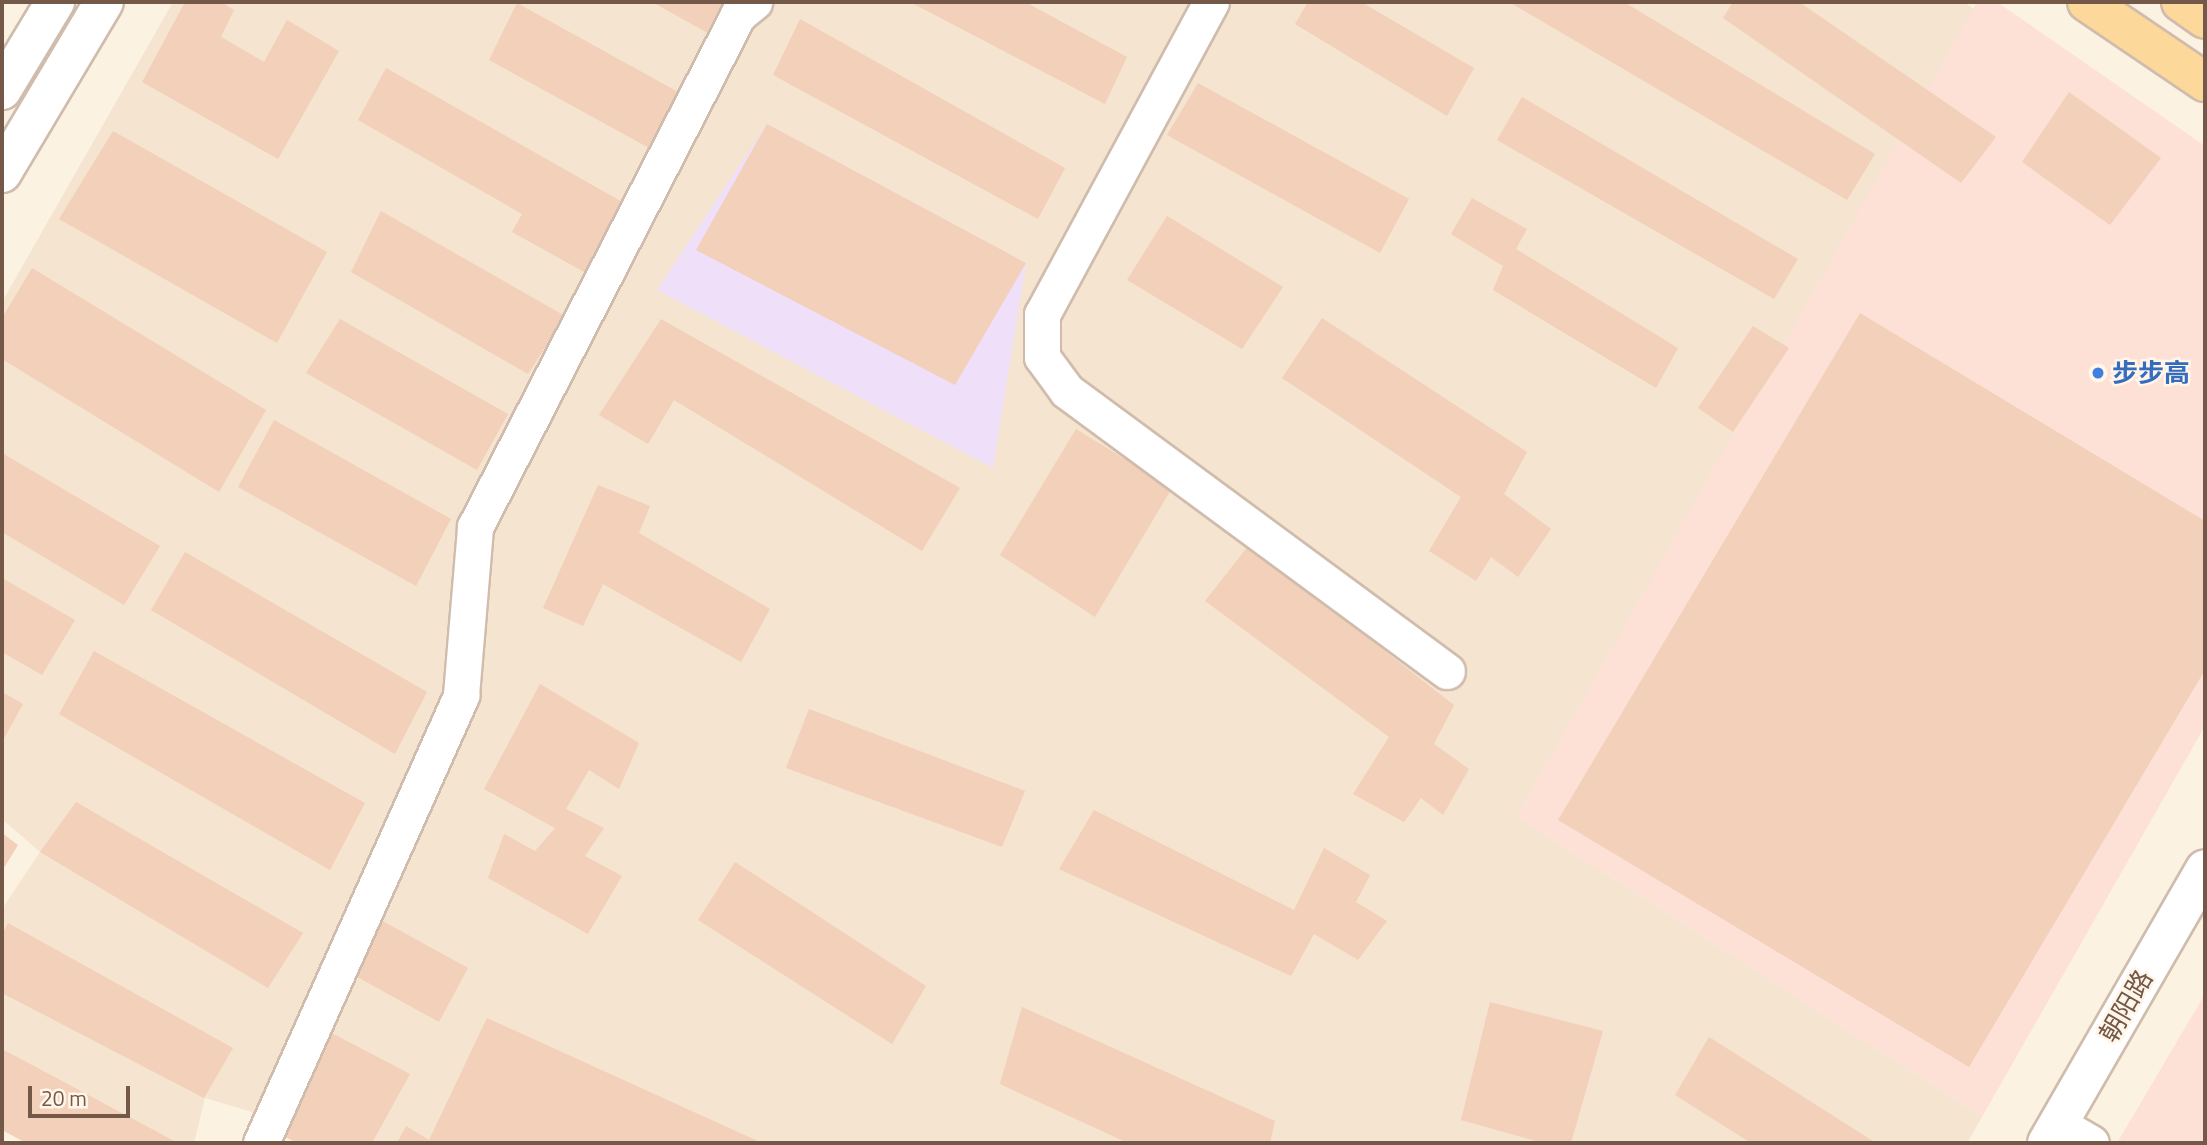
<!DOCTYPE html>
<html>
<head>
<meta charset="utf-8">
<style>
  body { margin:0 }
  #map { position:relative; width:2207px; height:1145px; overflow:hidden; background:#fcf2e2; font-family:"Titillium Web","Noto Sans SC",sans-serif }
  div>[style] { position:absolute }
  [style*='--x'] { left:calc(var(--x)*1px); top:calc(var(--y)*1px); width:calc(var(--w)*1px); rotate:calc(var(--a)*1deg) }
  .residential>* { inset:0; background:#f4e4d0 }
  .commercial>* { inset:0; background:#fde1d6 }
  .education>* { inset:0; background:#efdff8 }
  .building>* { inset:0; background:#f2d0b9 }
  .roads { filter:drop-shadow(2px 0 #d0bcac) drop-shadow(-2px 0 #d0bcac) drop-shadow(0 2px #d0bcac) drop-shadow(0 -2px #d0bcac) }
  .minor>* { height:35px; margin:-17.5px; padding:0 17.5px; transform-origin:17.5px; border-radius:17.5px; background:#fff }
  .tertiary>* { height:38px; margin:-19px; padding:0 19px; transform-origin:19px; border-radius:19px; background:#fff }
  .primary>* { height:38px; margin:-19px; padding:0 19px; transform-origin:19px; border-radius:19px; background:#fcd89a }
  .dots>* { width:19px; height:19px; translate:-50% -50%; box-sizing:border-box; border:4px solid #fff6e9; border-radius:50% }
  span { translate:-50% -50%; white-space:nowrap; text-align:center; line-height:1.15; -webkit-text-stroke:5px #fff6e9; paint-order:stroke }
  .shop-label { font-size:26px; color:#366cbe; font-weight:700 }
  .left { translate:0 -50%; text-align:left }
  .street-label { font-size:26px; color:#745848 }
  .frame { position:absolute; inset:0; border:4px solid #745848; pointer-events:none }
  .scale { position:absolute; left:28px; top:1086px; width:102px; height:32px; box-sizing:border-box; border:4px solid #745848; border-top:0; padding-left:9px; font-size:21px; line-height:24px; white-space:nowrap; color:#745848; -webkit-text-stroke:5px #fff6e9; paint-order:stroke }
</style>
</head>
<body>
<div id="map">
  <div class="residential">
    <div style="clip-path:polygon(173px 2px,1964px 2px,1978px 12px,1517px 816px,1982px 1117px,1967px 1143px,355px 1143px,205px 1098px,194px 1143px,48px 1143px,2px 1113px,2px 909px,40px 852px,2px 819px,2px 302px)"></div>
  </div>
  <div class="commercial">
    <div style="clip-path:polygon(1977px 2px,1997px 2px,2205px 146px,2205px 726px,1982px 1117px,1517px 816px)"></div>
    <div style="clip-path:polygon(2205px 994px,2205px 1143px,2117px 1143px)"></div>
  </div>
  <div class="education">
    <div style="clip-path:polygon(767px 124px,1026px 263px,993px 468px,657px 290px)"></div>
  </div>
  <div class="building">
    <div style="clip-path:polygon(185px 2px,221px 2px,234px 10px,221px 37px,264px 62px,287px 20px,339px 51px,278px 159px,142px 82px)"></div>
    <div style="clip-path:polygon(652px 2px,739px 2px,717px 38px)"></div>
    <div style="clip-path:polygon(910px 2px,1025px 2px,1127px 57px,1105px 104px)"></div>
    <div style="clip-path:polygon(1308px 2px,1361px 2px,1474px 68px,1447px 116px,1295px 24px)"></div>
    <div style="clip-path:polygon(1509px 2px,1624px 2px,1875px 154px,1847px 200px)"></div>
    <div style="clip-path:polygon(1733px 2px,1799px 2px,1996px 137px,1961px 183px,1723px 18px)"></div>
    <div style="clip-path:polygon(517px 3px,680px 93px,651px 149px,489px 60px)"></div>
    <div style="clip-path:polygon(800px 19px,1065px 168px,1038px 219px,773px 75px)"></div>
    <div style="clip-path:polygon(386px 68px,624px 203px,586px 273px,512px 232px,522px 214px,358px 120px)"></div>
    <div style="clip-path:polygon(1198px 83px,1409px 199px,1380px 253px,1167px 135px)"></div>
    <div style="clip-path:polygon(2069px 92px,2161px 158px,2110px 225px,2022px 162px)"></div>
    <div style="clip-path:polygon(1522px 97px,1798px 259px,1774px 299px,1497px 140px)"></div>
    <div style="clip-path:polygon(767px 124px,1026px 263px,955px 385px,696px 250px)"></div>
    <div style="clip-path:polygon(113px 131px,327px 252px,277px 343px,59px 219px)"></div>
    <div style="clip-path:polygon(1472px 198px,1527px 229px,1516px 249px,1678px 348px,1656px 388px,1493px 290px,1503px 266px,1451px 234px)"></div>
    <div style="clip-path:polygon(381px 211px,565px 316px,528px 374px,351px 272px)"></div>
    <div style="clip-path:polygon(1167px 216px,1283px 287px,1242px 349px,1127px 280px)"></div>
    <div style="clip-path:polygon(32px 268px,266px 410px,219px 492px,2px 359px,2px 318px)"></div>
    <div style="clip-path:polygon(1860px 313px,2205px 521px,2205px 670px,1969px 1067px,1558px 820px)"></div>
    <div style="clip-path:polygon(1322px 318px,1527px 452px,1504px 494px,1551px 529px,1518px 577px,1491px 557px,1476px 581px,1429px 551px,1461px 497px,1282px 378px)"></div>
    <div style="clip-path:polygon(340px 319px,508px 414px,477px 470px,306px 373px)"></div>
    <div style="clip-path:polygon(661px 319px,960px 488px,922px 551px,674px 400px,648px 444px,599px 415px)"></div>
    <div style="clip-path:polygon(1753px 326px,1789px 348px,1733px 432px,1698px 408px)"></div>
    <div style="clip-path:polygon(274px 420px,451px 519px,416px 586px,238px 487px)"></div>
    <div style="clip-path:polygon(1076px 429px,1172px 488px,1095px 617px,1000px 555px)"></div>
    <div style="clip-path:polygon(2px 453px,160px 546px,124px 605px,2px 532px)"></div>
    <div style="clip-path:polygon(598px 485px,650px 506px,639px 533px,770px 609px,741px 662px,603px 584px,583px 626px,543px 608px)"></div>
    <div style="clip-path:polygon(1249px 545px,1454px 705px,1434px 744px,1469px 769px,1443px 815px,1421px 798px,1404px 822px,1353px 794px,1389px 737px,1205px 601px)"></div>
    <div style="clip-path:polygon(185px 552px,427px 692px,395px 754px,151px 610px)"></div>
    <div style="clip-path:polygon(2px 578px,75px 620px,42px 675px,2px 652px)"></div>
    <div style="clip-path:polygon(94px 651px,365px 803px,330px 870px,59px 714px)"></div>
    <div style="clip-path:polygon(540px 684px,639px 743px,619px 789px,589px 770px,566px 809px,604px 828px,585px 856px,622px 876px,588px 934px,488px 878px,504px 834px,535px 851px,555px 828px,484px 789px)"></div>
    <div style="clip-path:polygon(2px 692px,23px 704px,2px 742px)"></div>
    <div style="clip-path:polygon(809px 709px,1025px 791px,1002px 847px,786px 768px)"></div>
    <div style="clip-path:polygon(76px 802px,303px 933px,268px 988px,40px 852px)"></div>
    <div style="clip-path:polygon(1094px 810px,1294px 910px,1324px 848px,1370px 875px,1356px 902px,1387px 921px,1358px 960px,1314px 934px,1291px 976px,1059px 869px)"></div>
    <div style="clip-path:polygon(2px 833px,18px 845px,2px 871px)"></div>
    <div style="clip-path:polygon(735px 862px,926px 986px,892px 1044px,698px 920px)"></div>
    <div style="clip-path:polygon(379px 919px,468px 968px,439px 1022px,350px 973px)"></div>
    <div style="clip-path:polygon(8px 923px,233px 1048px,204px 1098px,2px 993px,2px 935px)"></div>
    <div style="clip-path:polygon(1490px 1002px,1603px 1031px,1571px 1143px,1543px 1143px,1461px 1120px)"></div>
    <div style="clip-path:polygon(1022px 1007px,1275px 1121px,1270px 1143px,1128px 1143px,1000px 1084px)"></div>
    <div style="clip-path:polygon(487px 1018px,762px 1143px,397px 1143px,406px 1126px,429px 1140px)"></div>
    <div style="clip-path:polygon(322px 1028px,410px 1074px,372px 1143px,297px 1143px,269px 1129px)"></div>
    <div style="clip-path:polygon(1709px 1037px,1876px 1143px,1751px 1143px,1675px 1095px)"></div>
    <div style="clip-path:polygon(2px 1049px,178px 1143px,26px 1143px,2px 1130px)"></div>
  </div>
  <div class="roads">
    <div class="minor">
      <div style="--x:1211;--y:2;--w:355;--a:118.4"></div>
      <div style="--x:1042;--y:314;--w:43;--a:90"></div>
      <div style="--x:1042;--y:357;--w:42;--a:53.7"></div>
      <div style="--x:1067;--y:391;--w:472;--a:36.4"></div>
      <div style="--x:2058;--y:1124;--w:38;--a:30"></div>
      <div style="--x:261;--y:1143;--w:491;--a:-65.9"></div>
      <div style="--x:461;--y:695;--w:169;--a:-85.2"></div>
      <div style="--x:475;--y:527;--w:576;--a:-62.81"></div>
      <div style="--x:738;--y:15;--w:21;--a:-39"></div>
    </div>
    <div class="tertiary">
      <div style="--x:2;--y:90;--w:103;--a:-58.9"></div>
      <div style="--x:2;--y:173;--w:199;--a:-59.2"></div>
      <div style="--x:2047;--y:1143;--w:316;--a:-60"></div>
    </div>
    <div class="primary">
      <div style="--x:2087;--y:2;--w:143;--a:34.1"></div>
      <div style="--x:2181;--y:2;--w:29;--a:35"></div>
    </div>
  </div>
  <div class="dots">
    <div style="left:2098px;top:373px;background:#3f7fe0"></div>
  </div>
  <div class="shop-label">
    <span class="left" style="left:2112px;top:373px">步步高</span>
  </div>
  <div class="street-label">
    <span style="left:2126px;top:1006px;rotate:-60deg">朝阳路</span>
  </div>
  <div class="frame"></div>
  <div class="scale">20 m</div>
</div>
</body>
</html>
